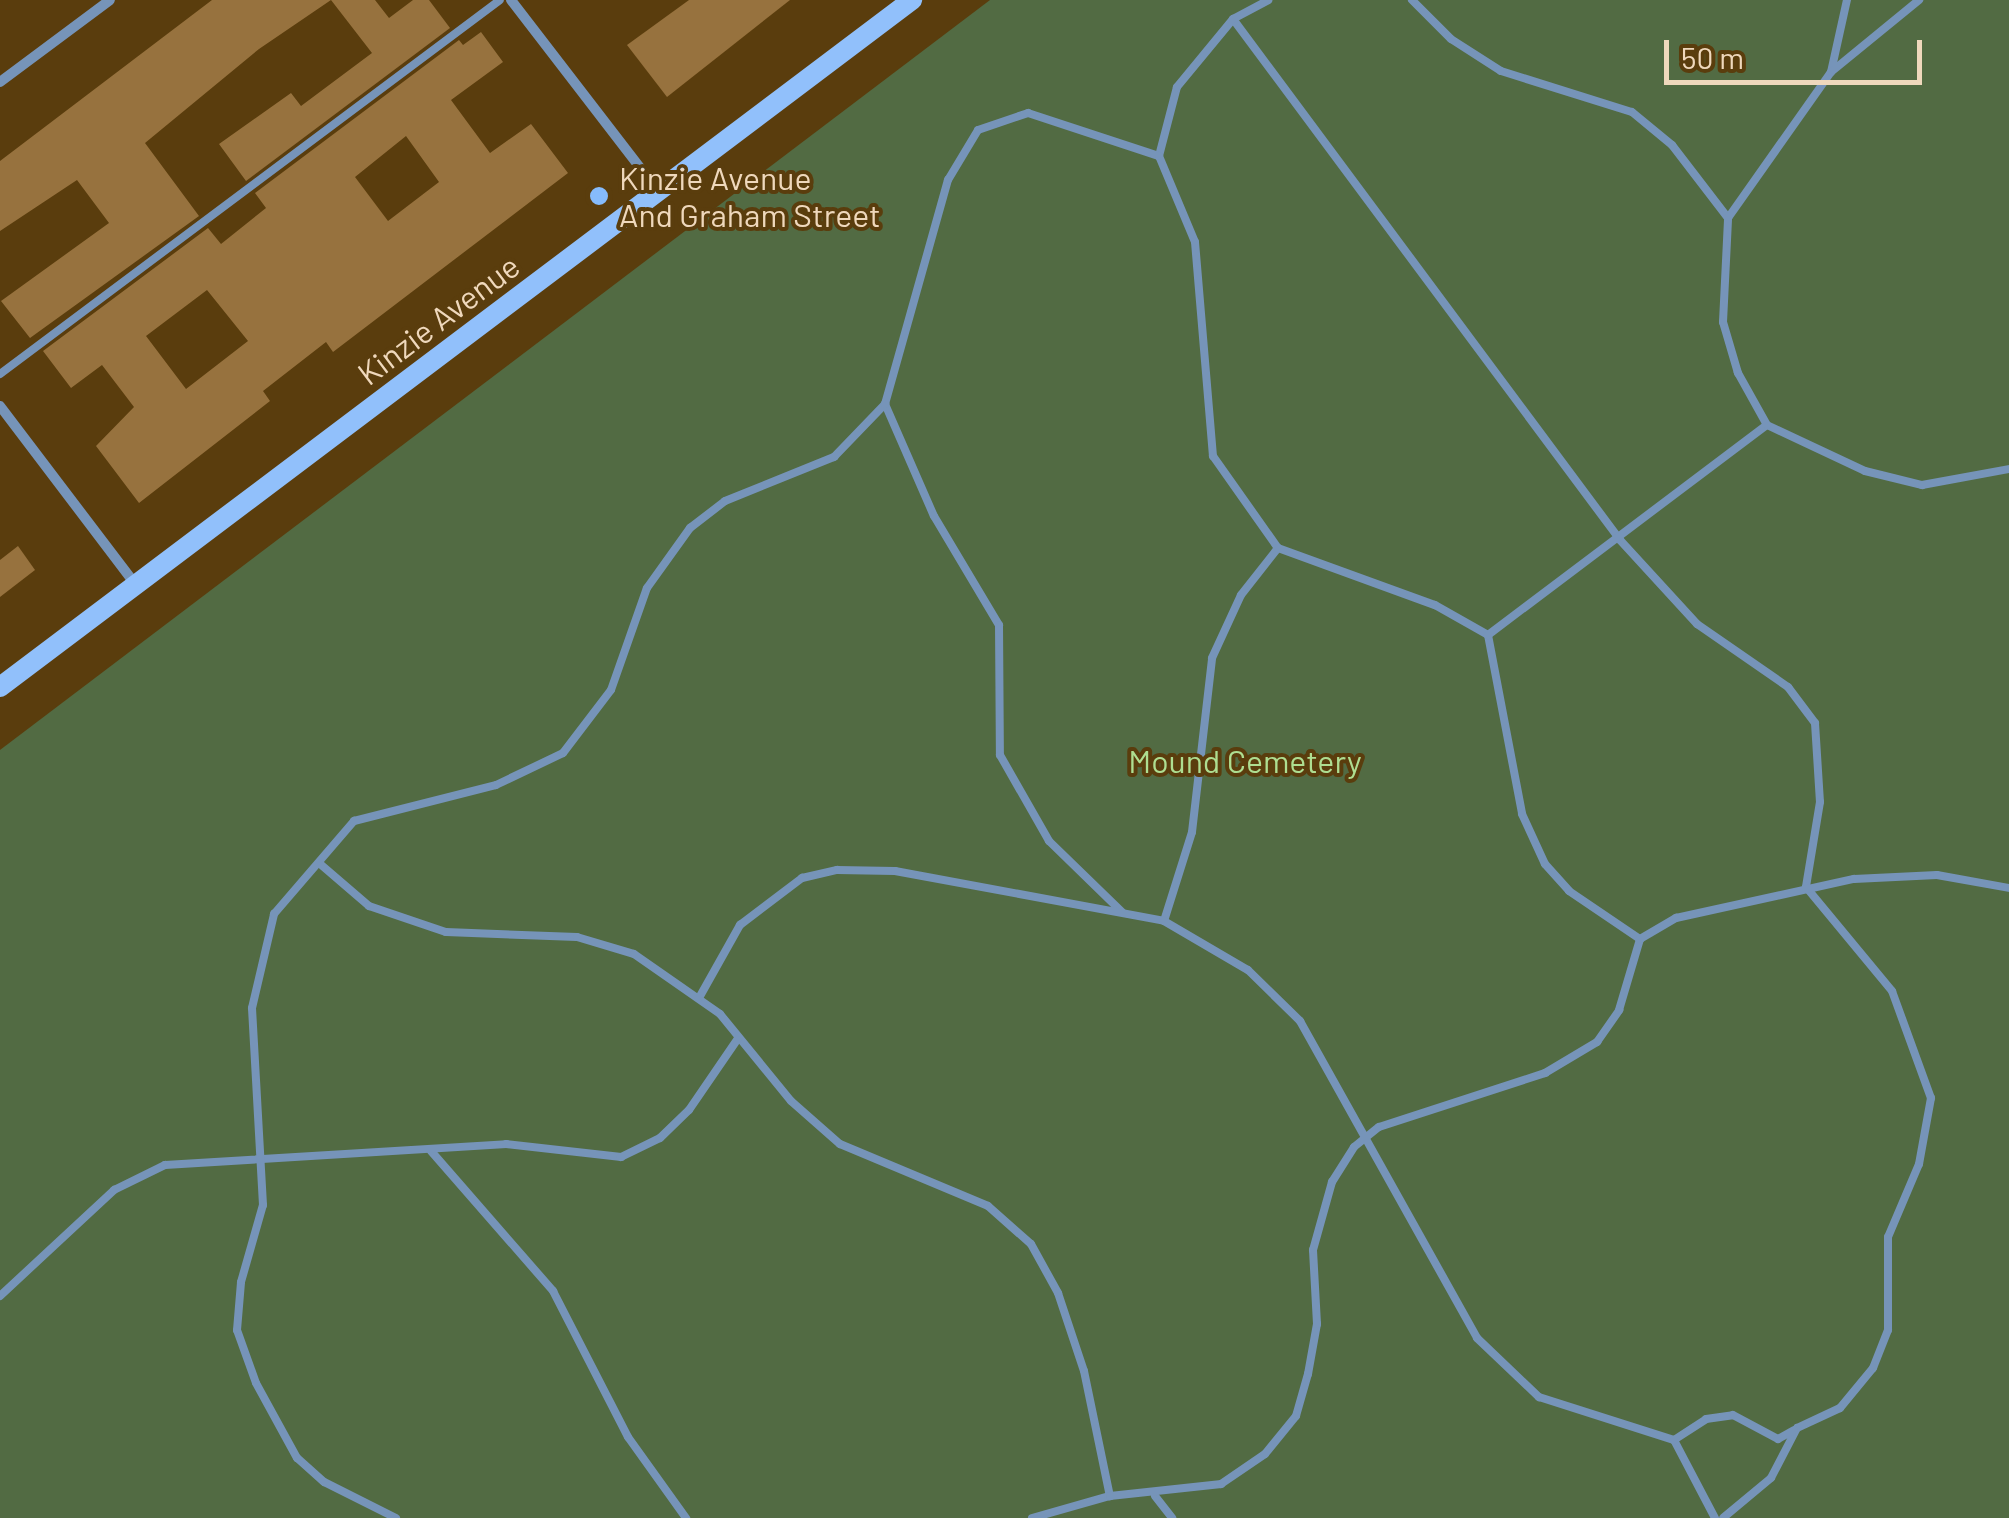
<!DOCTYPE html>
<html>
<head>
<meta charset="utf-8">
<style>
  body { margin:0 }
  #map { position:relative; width:2009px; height:1518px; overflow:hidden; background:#5a3d0d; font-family:Barlow,sans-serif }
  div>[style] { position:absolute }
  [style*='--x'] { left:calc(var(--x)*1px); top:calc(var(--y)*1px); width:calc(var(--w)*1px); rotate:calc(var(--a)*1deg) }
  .green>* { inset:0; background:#526b43 }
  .building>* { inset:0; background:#97723e }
  .lane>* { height:8px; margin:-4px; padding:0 4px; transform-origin:4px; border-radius:4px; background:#7694b9 }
  .street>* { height:10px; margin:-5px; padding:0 5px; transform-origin:5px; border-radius:5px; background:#7694b9 }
  .secondary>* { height:20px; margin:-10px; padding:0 10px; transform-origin:10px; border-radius:10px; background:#91c0fb }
  .dots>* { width:28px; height:28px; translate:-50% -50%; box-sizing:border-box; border:5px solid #5a3d0d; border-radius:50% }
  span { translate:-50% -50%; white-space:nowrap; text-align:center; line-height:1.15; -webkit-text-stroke:8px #5a3d0d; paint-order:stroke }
  .poi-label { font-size:32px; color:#efd8bc }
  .left { translate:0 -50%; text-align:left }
  .street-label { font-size:32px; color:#efd8bc }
  .park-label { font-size:32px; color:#aede91 }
  .scale { position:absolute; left:1664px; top:40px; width:258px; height:45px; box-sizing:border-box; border:5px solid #efd8bc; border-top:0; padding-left:12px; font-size:30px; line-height:35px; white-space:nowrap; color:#efd8bc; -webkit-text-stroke:8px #5a3d0d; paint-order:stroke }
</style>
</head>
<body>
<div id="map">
  <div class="green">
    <div style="clip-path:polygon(990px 0,2009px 0,2009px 1518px,0 1518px,0 750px)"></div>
  </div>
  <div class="building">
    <div style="clip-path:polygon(212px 0,375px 0,389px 18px,413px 0,429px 0,450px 28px,246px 181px,219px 144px,291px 93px,301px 106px,372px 53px,331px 0,259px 49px,145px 143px,199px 216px,30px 338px,1px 301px,109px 223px,77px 180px,0 231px,0 161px)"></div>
    <div style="clip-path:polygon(689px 0,790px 0,667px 97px,627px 45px)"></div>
    <div style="clip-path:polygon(evenodd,481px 32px,503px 62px,451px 100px,490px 153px,531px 124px,568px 173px,333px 352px,326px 342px,263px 391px,270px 401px,139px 503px,96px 446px,134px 407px,102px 365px,71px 388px,43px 351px,208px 228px,221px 244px,266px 208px,255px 193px,459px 40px,463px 45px,481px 32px,406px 136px,439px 182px,388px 221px,355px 177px,406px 136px,481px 32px,207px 290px,248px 341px,186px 389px,146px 336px,207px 290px)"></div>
    <div style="clip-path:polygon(18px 546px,35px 570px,0 597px,0 560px)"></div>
  </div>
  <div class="lane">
    <div style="--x:1412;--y:0;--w:55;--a:45"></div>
    <div style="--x:1451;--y:39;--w:59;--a:32.6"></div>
    <div style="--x:1501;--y:71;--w:137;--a:17.4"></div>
    <div style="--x:1632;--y:112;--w:52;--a:39.5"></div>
    <div style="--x:1672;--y:145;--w:92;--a:52.5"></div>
    <div style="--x:1233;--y:19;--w:649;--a:53.39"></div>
    <div style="--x:1620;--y:540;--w:114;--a:47.5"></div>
    <div style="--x:1697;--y:624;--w:111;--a:34.7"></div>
    <div style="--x:1788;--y:687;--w:45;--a:53.1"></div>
    <div style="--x:1815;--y:723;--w:79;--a:86.4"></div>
    <div style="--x:1820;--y:802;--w:86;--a:99.4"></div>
    <div style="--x:1806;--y:887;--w:135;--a:50.4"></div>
    <div style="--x:1892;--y:991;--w:114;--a:70"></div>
    <div style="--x:1931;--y:1098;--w:67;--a:100.3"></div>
    <div style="--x:1919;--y:1164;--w:79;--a:113"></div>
    <div style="--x:1888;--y:1237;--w:93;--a:90"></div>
    <div style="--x:1888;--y:1330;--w:41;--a:111.5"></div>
    <div style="--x:1873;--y:1368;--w:52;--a:129.5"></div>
    <div style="--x:1840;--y:1408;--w:47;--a:155.1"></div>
    <div style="--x:1797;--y:1428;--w:56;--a:117.5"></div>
    <div style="--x:1771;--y:1478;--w:62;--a:140.2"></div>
    <div style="--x:1831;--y:72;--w:74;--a:-77.5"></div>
    <div style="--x:1159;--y:156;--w:71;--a:-75.4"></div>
    <div style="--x:1177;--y:87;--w:88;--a:-50.5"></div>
    <div style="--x:1233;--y:19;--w:40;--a:-28"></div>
    <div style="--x:0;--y:374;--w:624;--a:-36.8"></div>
    <div style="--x:885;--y:404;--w:122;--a:66.4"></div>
    <div style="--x:934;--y:516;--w:127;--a:59.2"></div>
    <div style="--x:999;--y:625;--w:130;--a:89.6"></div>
    <div style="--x:1000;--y:755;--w:99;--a:60.3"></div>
    <div style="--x:1049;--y:841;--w:102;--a:44.2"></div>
    <div style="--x:1767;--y:425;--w:108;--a:25.1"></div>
    <div style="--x:1865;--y:471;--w:59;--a:13.8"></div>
    <div style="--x:1922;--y:485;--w:88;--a:-10.4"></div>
    <div style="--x:1488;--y:635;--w:182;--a:79.2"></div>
    <div style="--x:1522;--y:814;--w:55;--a:65.3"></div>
    <div style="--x:1545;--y:864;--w:36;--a:48"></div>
    <div style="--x:1569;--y:891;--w:86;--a:34.1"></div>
    <div style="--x:319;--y:863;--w:66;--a:40.7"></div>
    <div style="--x:369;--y:906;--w:81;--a:18.7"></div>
    <div style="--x:446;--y:932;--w:131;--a:2.2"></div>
    <div style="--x:577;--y:937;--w:59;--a:16.6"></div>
    <div style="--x:634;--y:954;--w:105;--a:34.9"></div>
    <div style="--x:720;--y:1014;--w:112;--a:50.8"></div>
    <div style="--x:791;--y:1101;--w:65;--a:41.3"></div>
    <div style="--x:840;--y:1144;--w:160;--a:22.7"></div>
    <div style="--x:988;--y:1206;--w:57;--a:41.5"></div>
    <div style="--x:1031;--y:1244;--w:56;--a:61.1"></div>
    <div style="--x:1058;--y:1293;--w:82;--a:71.6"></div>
    <div style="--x:1084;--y:1371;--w:128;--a:78.3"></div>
    <div style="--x:1164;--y:921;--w:93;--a:-72.5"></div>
    <div style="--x:1192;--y:832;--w:175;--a:-83.4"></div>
    <div style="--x:1212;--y:658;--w:69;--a:-65.3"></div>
    <div style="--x:1241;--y:595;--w:60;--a:-51.8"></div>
    <div style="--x:699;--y:998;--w:84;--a:-60.7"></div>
    <div style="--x:740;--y:925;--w:78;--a:-37.2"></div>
    <div style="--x:802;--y:878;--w:36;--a:-13"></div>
    <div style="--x:837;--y:870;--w:58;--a:1"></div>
    <div style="--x:895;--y:871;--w:274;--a:10.5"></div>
    <div style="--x:1164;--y:921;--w:97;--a:30.3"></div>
    <div style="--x:1248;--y:970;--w:73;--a:44.4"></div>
    <div style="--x:1300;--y:1021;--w:363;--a:60.8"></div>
    <div style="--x:1477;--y:1338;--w:86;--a:43.6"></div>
    <div style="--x:1539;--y:1397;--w:142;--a:17.7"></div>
    <div style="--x:1674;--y:1440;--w:88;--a:62.3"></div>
    <div style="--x:431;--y:1151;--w:186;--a:48.9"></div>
    <div style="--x:553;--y:1291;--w:164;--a:62.8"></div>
    <div style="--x:628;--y:1437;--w:100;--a:54.4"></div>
    <div style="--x:0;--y:1296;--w:156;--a:-42.9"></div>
    <div style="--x:114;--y:1190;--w:57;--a:-26.1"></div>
    <div style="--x:165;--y:1165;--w:342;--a:-3.5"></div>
    <div style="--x:506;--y:1144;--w:116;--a:6.4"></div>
    <div style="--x:621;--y:1157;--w:43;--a:-26"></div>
    <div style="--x:660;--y:1138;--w:40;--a:-44"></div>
    <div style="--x:689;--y:1110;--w:85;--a:-55.6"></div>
    <div style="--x:1674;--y:1440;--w:38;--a:-33"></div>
    <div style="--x:1706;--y:1419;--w:27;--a:-8"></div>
    <div style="--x:1733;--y:1415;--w:51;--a:28.1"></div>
    <div style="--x:1778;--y:1439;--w:18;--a:-29"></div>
    <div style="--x:1155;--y:1496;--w:28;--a:52"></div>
    <div style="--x:396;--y:1518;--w:80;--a:-153.4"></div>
    <div style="--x:324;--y:1482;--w:36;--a:-138"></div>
    <div style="--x:297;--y:1458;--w:85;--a:-118.7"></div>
    <div style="--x:256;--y:1383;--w:56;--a:-109.7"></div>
    <div style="--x:237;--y:1330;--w:48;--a:-85.2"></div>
    <div style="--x:241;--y:1282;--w:80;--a:-74.1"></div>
    <div style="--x:263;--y:1205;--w:197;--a:-93.2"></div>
    <div style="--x:252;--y:1008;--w:97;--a:-76.8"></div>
    <div style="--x:274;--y:914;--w:123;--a:-49.3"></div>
    <div style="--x:354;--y:821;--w:146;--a:-14.2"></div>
    <div style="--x:496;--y:785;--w:74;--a:-25.5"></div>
    <div style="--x:563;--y:753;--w:79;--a:-52.7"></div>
    <div style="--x:611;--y:690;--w:108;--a:-70.6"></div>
    <div style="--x:647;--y:588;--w:74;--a:-54.4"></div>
    <div style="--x:690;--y:528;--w:44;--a:-37.6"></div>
    <div style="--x:725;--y:501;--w:118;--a:-22"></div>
    <div style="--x:834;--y:457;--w:74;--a:-46.1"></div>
    <div style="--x:885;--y:404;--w:233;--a:-74.3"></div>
    <div style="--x:948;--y:180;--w:58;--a:-59"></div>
    <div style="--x:978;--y:130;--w:53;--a:-18.8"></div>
    <div style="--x:1028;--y:113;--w:138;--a:18.2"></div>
    <div style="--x:1159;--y:156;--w:93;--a:67.3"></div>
    <div style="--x:1195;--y:242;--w:215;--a:85.2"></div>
    <div style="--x:1213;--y:456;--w:113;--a:54.8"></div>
    <div style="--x:1278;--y:548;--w:167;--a:20"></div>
    <div style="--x:1435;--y:605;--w:61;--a:29.5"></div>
    <div style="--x:1488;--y:635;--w:349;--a:-37"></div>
    <div style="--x:1767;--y:425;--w:60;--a:-119.1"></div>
    <div style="--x:1738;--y:373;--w:53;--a:-106.4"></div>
    <div style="--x:1723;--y:322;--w:104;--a:-87.2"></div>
    <div style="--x:1728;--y:218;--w:179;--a:-54.8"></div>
    <div style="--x:1831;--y:72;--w:114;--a:-39.3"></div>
    <div style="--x:1032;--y:1518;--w:81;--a:-15.8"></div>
    <div style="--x:1110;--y:1496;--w:112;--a:-6.2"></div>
    <div style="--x:1221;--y:1484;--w:53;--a:-34.3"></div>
    <div style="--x:1265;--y:1454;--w:49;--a:-50.8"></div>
    <div style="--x:1296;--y:1416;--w:44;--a:-74.1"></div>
    <div style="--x:1308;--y:1374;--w:51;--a:-79.8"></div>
    <div style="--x:1317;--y:1324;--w:74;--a:-93.1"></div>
    <div style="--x:1313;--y:1250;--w:71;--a:-74.4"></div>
    <div style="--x:1332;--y:1182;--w:41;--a:-57.8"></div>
    <div style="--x:1354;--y:1147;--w:32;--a:-39"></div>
    <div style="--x:1379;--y:1127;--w:175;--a:-18"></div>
    <div style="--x:1545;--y:1073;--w:61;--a:-30.8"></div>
    <div style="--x:1597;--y:1042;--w:39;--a:-55"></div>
    <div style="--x:1619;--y:1010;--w:74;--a:-73.5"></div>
    <div style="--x:1640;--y:939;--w:42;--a:-30.3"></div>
    <div style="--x:1676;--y:918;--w:182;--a:-12.4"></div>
    <div style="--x:1854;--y:879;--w:83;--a:-2.8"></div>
    <div style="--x:1937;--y:875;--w:73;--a:10.2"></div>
  </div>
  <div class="street">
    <div style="--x:511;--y:0;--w:241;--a:52.4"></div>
    <div style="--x:0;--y:82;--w:137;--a:-36.7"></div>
    <div style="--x:0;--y:406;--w:223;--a:52.8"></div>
  </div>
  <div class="secondary">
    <div style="--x:0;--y:687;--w:1142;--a:-36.99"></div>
  </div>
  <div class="dots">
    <div style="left:599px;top:196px;background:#86bbfb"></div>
  </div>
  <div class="poi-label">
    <span class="left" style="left:619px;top:196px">Kinzie Avenue<br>And Graham Street</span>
  </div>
  <div class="street-label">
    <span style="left:438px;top:319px;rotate:-37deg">Kinzie Avenue</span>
  </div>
  <div class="park-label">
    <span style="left:1245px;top:760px">Mound Cemetery</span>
  </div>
  <div class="scale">50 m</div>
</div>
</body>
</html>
